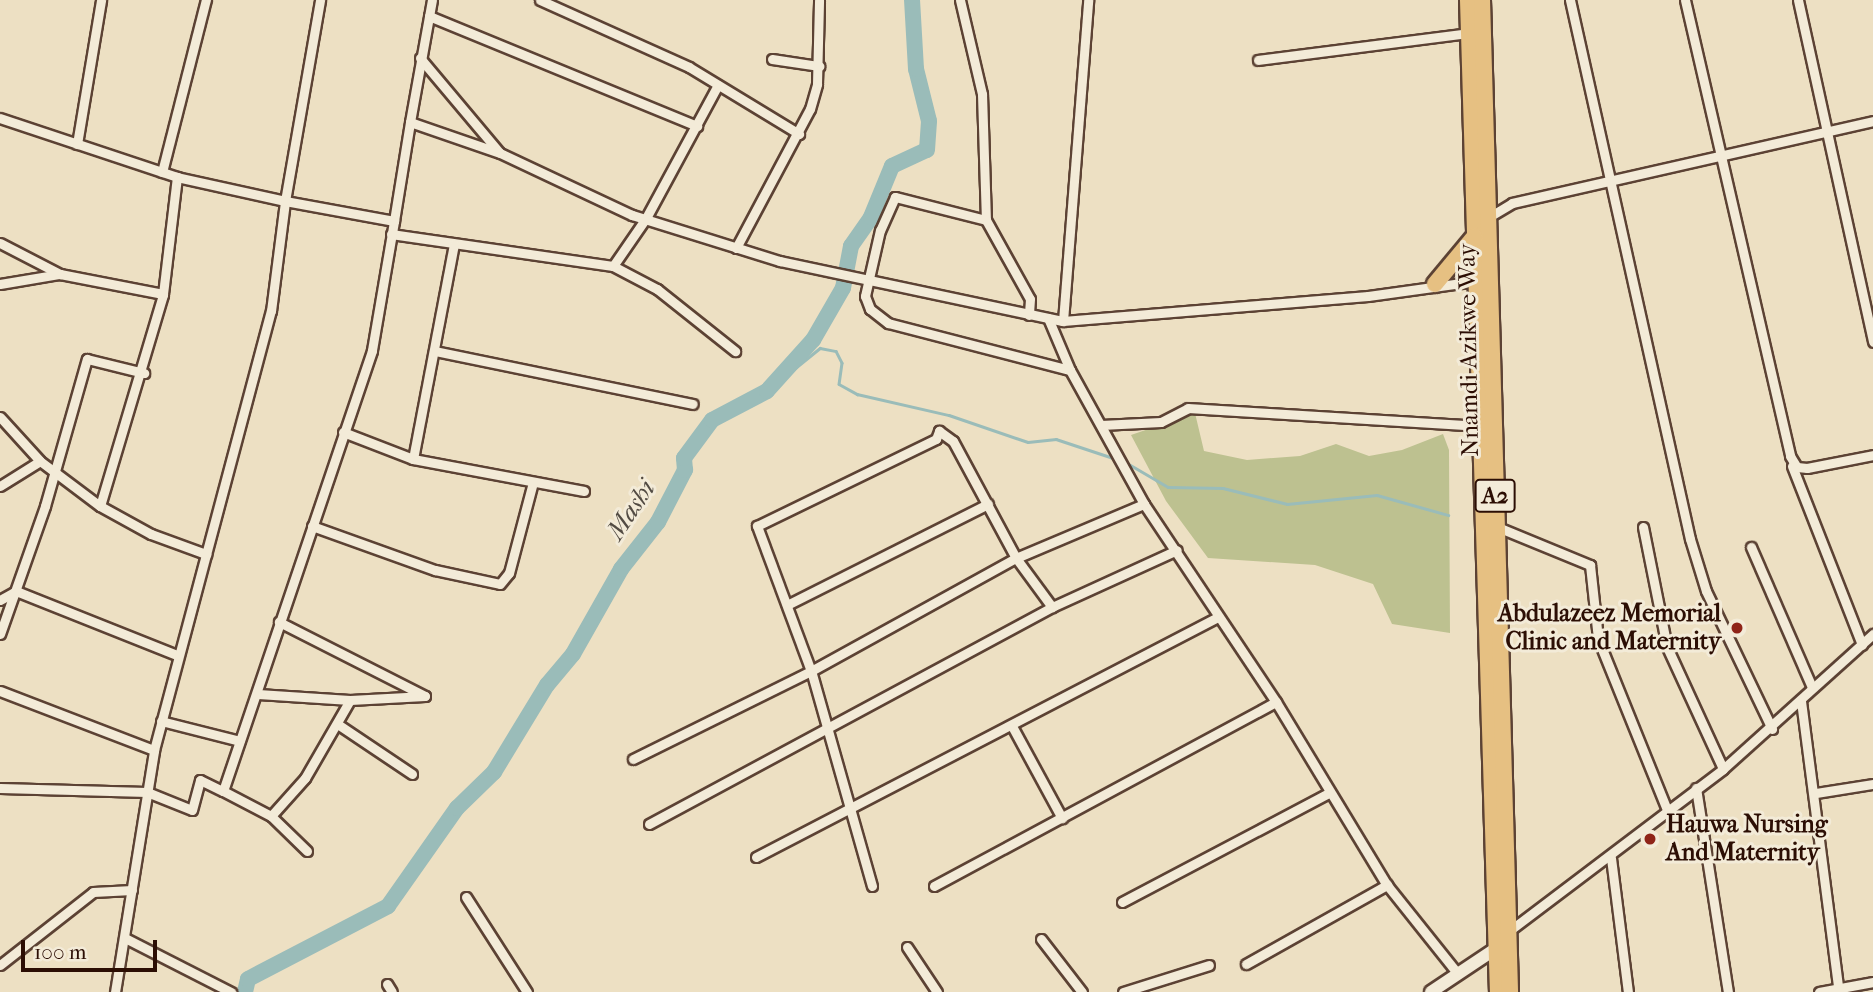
<!DOCTYPE html>
<html>
<head>
<meta charset="utf-8">
<style>
  body { margin:0 }
  #map { position:relative; width:1873px; height:992px; overflow:hidden; background:#ede0c3; font-family:"IM FELL French Canon",serif }
  div>[style] { position:absolute }
  [style*='--x'] { left:calc(var(--x)*1px); top:calc(var(--y)*1px); width:calc(var(--w)*1px); rotate:calc(var(--a)*1deg) }
  .green>* { inset:0; background:#bdc190 }
  .stream>* { height:2.5px; margin:-1.25px; padding:0 1.25px; transform-origin:1.25px; border-radius:1.25px; background:#9abcb9 }
  .river>* { height:16px; margin:-8px; padding:0 8px; transform-origin:8px; border-radius:8px; background:#9abcb9 }
  .roads { filter:drop-shadow(2px 0 #5c4234) drop-shadow(-2px 0 #5c4234) drop-shadow(0 2px #5c4234) drop-shadow(0 -2px #5c4234) }
  .street>* { height:9px; margin:-4.5px; padding:0 4.5px; transform-origin:4.5px; border-radius:4.5px; background:#f3ebd8 }
  .secondary>* { height:12px; margin:-6px; padding:0 6px; transform-origin:6px; border-radius:6px; background:#f3ebd8 }
  .highway>* { height:16px; margin:-8px; padding:0 8px; transform-origin:8px; border-radius:8px; background:#e6c082 }
  .dots>* { width:19px; height:19px; translate:-50% -50%; box-sizing:border-box; border:4px solid #f3ebd8; border-radius:50% }
  span { translate:-50% -50%; white-space:nowrap; text-align:center; line-height:1.15; -webkit-text-stroke:6px #f3ebd8; paint-order:stroke }
  .shield-label span { padding:2px 5px; background:#f3ebd8; border:2px solid; border-radius:5px; -webkit-text-stroke-width:0 }
  .shield-label { font-size:23px; color:#2c0e04; font-weight:700 }
  .street-label { font-size:24px; color:#2c0e04 }
  .poi-label { font-size:24px; color:#2c0e04; font-weight:700 }
  .right { translate:-100% -50%; text-align:right }
  .left { translate:0 -50%; text-align:left }
  .water-label { font-size:26px; color:#524b43; font-style:italic }
  .scale { position:absolute; left:21px; top:940px; width:136px; height:32px; box-sizing:border-box; border:4px solid #2c0e04; border-top:0; padding-left:9px; font-size:21px; line-height:24px; white-space:nowrap; color:#2c0e04; -webkit-text-stroke:5px #f3ebd8; paint-order:stroke }
</style>
</head>
<body>
<div id="map">
  <div class="green">
    <div style="clip-path:polygon(1195px 413px,1204px 451px,1247px 460px,1300px 456px,1336px 444px,1369px 456px,1402px 450px,1443px 434px,1449px 450px,1450px 633px,1392px 624px,1373px 584px,1315px 565px,1208px 558px,1166px 501px,1131px 435px)"></div>
  </div>
  <div class="stream">
    <div style="--x:767;--y:391;--w:68;--a:-39.1"></div>
    <div style="--x:820;--y:348;--w:16;--a:11"></div>
    <div style="--x:836;--y:351;--w:13;--a:63"></div>
    <div style="--x:842;--y:363;--w:21;--a:98"></div>
    <div style="--x:839;--y:384;--w:21;--a:29"></div>
    <div style="--x:857;--y:394;--w:94;--a:12.9"></div>
    <div style="--x:949;--y:415;--w:83;--a:18.9"></div>
    <div style="--x:1028;--y:442;--w:28;--a:-6"></div>
    <div style="--x:1056;--y:439;--w:63;--a:18.4"></div>
    <div style="--x:1122;--y:460;--w:53;--a:30.4"></div>
    <div style="--x:1168;--y:487;--w:55;--a:1"></div>
    <div style="--x:1223;--y:488;--w:66;--a:14"></div>
    <div style="--x:1287;--y:504;--w:90;--a:-5.7"></div>
    <div style="--x:1377;--y:495;--w:74;--a:15.7"></div>
  </div>
  <div class="river">
    <div style="--x:245;--y:992;--w:13;--a:-77"></div>
    <div style="--x:248;--y:979;--w:158;--a:-27.5"></div>
    <div style="--x:388;--y:906;--w:120;--a:-54.9"></div>
    <div style="--x:457;--y:808;--w:52;--a:-44.2"></div>
    <div style="--x:494;--y:772;--w:102;--a:-58.7"></div>
    <div style="--x:547;--y:685;--w:40;--a:-50"></div>
    <div style="--x:573;--y:654;--w:98;--a:-60.5"></div>
    <div style="--x:621;--y:569;--w:60;--a:-51.8"></div>
    <div style="--x:658;--y:522;--w:59;--a:-62.6"></div>
    <div style="--x:685;--y:470;--w:12;--a:-95"></div>
    <div style="--x:684;--y:458;--w:47;--a:-53.6"></div>
    <div style="--x:712;--y:420;--w:62;--a:-27.8"></div>
    <div style="--x:767;--y:391;--w:69;--a:-48"></div>
    <div style="--x:813;--y:340;--w:60;--a:-60"></div>
    <div style="--x:843;--y:288;--w:43;--a:-79.2"></div>
    <div style="--x:851;--y:246;--w:35;--a:-55"></div>
    <div style="--x:871;--y:217;--w:55;--a:-67.6"></div>
    <div style="--x:892;--y:166;--w:38;--a:-25"></div>
    <div style="--x:927;--y:150;--w:29;--a:-86"></div>
    <div style="--x:929;--y:121;--w:54;--a:-104"></div>
    <div style="--x:916;--y:69;--w:69;--a:-93.3"></div>
  </div>
  <div class="roads">
    <div class="street">
      <div style="--x:540;--y:0;--w:163;--a:24.2"></div>
      <div style="--x:689;--y:67;--w:129;--a:31.3"></div>
      <div style="--x:960;--y:0;--w:97;--a:76.8"></div>
      <div style="--x:982;--y:94;--w:126;--a:88.2"></div>
      <div style="--x:986;--y:220;--w:90;--a:60.9"></div>
      <div style="--x:1030;--y:299;--w:16;--a:94"></div>
      <div style="--x:1570;--y:0;--w:552;--a:77.45"></div>
      <div style="--x:1690;--y:539;--w:54;--a:72.9"></div>
      <div style="--x:1706;--y:591;--w:153;--a:64.4"></div>
      <div style="--x:1685;--y:0;--w:468;--a:77"></div>
      <div style="--x:1790;--y:456;--w:13;--a:58"></div>
      <div style="--x:1797;--y:467;--w:10;--a:6"></div>
      <div style="--x:1807;--y:468;--w:67;--a:-11.1"></div>
      <div style="--x:1798;--y:0;--w:350;--a:77.6"></div>
      <div style="--x:429;--y:16;--w:290;--a:22.3"></div>
      <div style="--x:420;--y:58;--w:123;--a:50"></div>
      <div style="--x:772;--y:59;--w:48;--a:8.5"></div>
      <div style="--x:1258;--y:60;--w:213;--a:-7.3"></div>
      <div style="--x:0;--y:118;--w:187;--a:18.4"></div>
      <div style="--x:177;--y:177;--w:111;--a:12.5"></div>
      <div style="--x:285;--y:201;--w:204;--a:-80.1"></div>
      <div style="--x:410;--y:122;--w:124;--a:-79.8"></div>
      <div style="--x:77;--y:144;--w:146;--a:-80.5"></div>
      <div style="--x:162;--y:172;--w:178;--a:-75.7"></div>
      <div style="--x:1489;--y:217;--w:27;--a:-31"></div>
      <div style="--x:1512;--y:203;--w:370;--a:-12.8"></div>
      <div style="--x:986;--y:220;--w:94;--a:-165.8"></div>
      <div style="--x:895;--y:197;--w:36;--a:114"></div>
      <div style="--x:880;--y:230;--w:68;--a:102.8"></div>
      <div style="--x:865;--y:296;--w:14;--a:69"></div>
      <div style="--x:870;--y:309;--w:23;--a:38"></div>
      <div style="--x:888;--y:323;--w:188;--a:14.5"></div>
      <div style="--x:391;--y:234;--w:224;--a:8.2"></div>
      <div style="--x:613;--y:266;--w:50;--a:27.6"></div>
      <div style="--x:657;--y:289;--w:100;--a:38.5"></div>
      <div style="--x:0;--y:243;--w:68;--a:27.3"></div>
      <div style="--x:60;--y:274;--w:105;--a:11"></div>
      <div style="--x:736;--y:248;--w:157;--a:-62"></div>
      <div style="--x:810;--y:109;--w:26;--a:-74"></div>
      <div style="--x:817;--y:84;--w:84;--a:-88.6"></div>
      <div style="--x:613;--y:266;--w:58;--a:-55.5"></div>
      <div style="--x:646;--y:218;--w:151;--a:-61.6"></div>
      <div style="--x:0;--y:284;--w:61;--a:-9.5"></div>
      <div style="--x:1048;--y:318;--w:56;--a:67.1"></div>
      <div style="--x:1070;--y:370;--w:153;--a:61.1"></div>
      <div style="--x:1144;--y:504;--w:238;--a:56.3"></div>
      <div style="--x:1276;--y:702;--w:214;--a:58.8"></div>
      <div style="--x:1387;--y:885;--w:114;--a:51.4"></div>
      <div style="--x:1063;--y:321;--w:322;--a:-85.5"></div>
      <div style="--x:435;--y:351;--w:263;--a:11.6"></div>
      <div style="--x:0;--y:417;--w:59;--a:47.7"></div>
      <div style="--x:40;--y:461;--w:75;--a:36.9"></div>
      <div style="--x:100;--y:506;--w:58;--a:28.8"></div>
      <div style="--x:151;--y:534;--w:59;--a:20"></div>
      <div style="--x:1101;--y:425;--w:60;--a:-2.9"></div>
      <div style="--x:1161;--y:422;--w:30;--a:-27"></div>
      <div style="--x:1188;--y:408;--w:293;--a:3.5"></div>
      <div style="--x:343;--y:432;--w:75;--a:21.1"></div>
      <div style="--x:413;--y:459;--w:174;--a:10.6"></div>
      <div style="--x:413;--y:459;--w:219;--a:-79.2"></div>
      <div style="--x:1792;--y:466;--w:192;--a:68.6"></div>
      <div style="--x:0;--y:486;--w:47;--a:-32"></div>
      <div style="--x:100;--y:506;--w:221;--a:-73.4"></div>
      <div style="--x:163;--y:294;--w:118;--a:-83.2"></div>
      <div style="--x:312;--y:526;--w:131;--a:19.7"></div>
      <div style="--x:435;--y:570;--w:66;--a:12.2"></div>
      <div style="--x:500;--y:584;--w:14;--a:-51"></div>
      <div style="--x:509;--y:573;--w:94;--a:-75.2"></div>
      <div style="--x:1495;--y:526;--w:103;--a:22.3"></div>
      <div style="--x:1590;--y:565;--w:74;--a:83.8"></div>
      <div style="--x:1598;--y:639;--w:184;--a:68"></div>
      <div style="--x:1643;--y:527;--w:122;--a:78.7"></div>
      <div style="--x:1667;--y:647;--w:134;--a:65.3"></div>
      <div style="--x:1751;--y:547;--w:153;--a:66.5"></div>
      <div style="--x:0;--y:600;--w:18;--a:-29"></div>
      <div style="--x:16;--y:591;--w:173;--a:21.7"></div>
      <div style="--x:787;--y:605;--w:225;--a:-26.7"></div>
      <div style="--x:0;--y:634;--w:136;--a:-70.6"></div>
      <div style="--x:45;--y:506;--w:153;--a:-74.1"></div>
      <div style="--x:87;--y:359;--w:59;--a:13.8"></div>
      <div style="--x:0;--y:691;--w:165;--a:21"></div>
      <div style="--x:258;--y:694;--w:92;--a:3.7"></div>
      <div style="--x:350;--y:700;--w:75;--a:-3.1"></div>
      <div style="--x:425;--y:696;--w:164;--a:-153.1"></div>
      <div style="--x:1801;--y:701;--w:293;--a:82.6"></div>
      <div style="--x:161;--y:721;--w:81;--a:14.2"></div>
      <div style="--x:339;--y:725;--w:88;--a:33.9"></div>
      <div style="--x:1012;--y:726;--w:105;--a:61.5"></div>
      <div style="--x:633;--y:759;--w:199;--a:-26.3"></div>
      <div style="--x:811;--y:671;--w:234;--a:-28.9"></div>
      <div style="--x:1016;--y:558;--w:139;--a:-22.9"></div>
      <div style="--x:0;--y:788;--w:147;--a:1.6"></div>
      <div style="--x:147;--y:792;--w:48;--a:21.8"></div>
      <div style="--x:192;--y:810;--w:31;--a:-75"></div>
      <div style="--x:200;--y:780;--w:25;--a:26"></div>
      <div style="--x:1696;--y:788;--w:206;--a:81.1"></div>
      <div style="--x:1816;--y:793;--w:58;--a:-9"></div>
      <div style="--x:271;--y:816;--w:51;--a:-48.2"></div>
      <div style="--x:305;--y:778;--w:90;--a:-60"></div>
      <div style="--x:649;--y:824;--w:458;--a:-28.3"></div>
      <div style="--x:1052;--y:607;--w:137;--a:-24.5"></div>
      <div style="--x:307;--y:851;--w:50;--a:-135.8"></div>
      <div style="--x:271;--y:816;--w:54;--a:-152.5"></div>
      <div style="--x:223;--y:791;--w:465;--a:-71.3"></div>
      <div style="--x:372;--y:350;--w:131;--a:-80.3"></div>
      <div style="--x:756;--y:857;--w:521;--a:-27.45"></div>
      <div style="--x:1611;--y:858;--w:135;--a:82.8"></div>
      <div style="--x:872;--y:886;--w:223;--a:-105.8"></div>
      <div style="--x:811;--y:671;--w:155;--a:-110.4"></div>
      <div style="--x:757;--y:526;--w:199;--a:-25.9"></div>
      <div style="--x:936;--y:439;--w:9;--a:-69"></div>
      <div style="--x:939;--y:431;--w:17;--a:36"></div>
      <div style="--x:953;--y:441;--w:133;--a:61.7"></div>
      <div style="--x:1016;--y:558;--w:61;--a:53.7"></div>
      <div style="--x:934;--y:886;--w:388;--a:-28.3"></div>
      <div style="--x:466;--y:897;--w:113;--a:57.3"></div>
      <div style="--x:1122;--y:902;--w:232;--a:-27.8"></div>
      <div style="--x:1509;--y:931;--w:268;--a:-37.1"></div>
      <div style="--x:1723;--y:769;--w:202;--a:-42"></div>
      <div style="--x:127;--y:939;--w:117;--a:27"></div>
      <div style="--x:1041;--y:939;--w:67;--a:52.3"></div>
      <div style="--x:907;--y:947;--w:54;--a:56.3"></div>
      <div style="--x:1246;--y:964;--w:162;--a:-29.3"></div>
      <div style="--x:0;--y:965;--w:118;--a:-38.1"></div>
      <div style="--x:93;--y:892;--w:39;--a:-3"></div>
      <div style="--x:387;--y:984;--w:9;--a:58"></div>
      <div style="--x:115;--y:992;--w:245;--a:-80.8"></div>
      <div style="--x:154;--y:750;--w:454;--a:-75.1"></div>
      <div style="--x:271;--y:311;--w:111;--a:-82.7"></div>
      <div style="--x:285;--y:201;--w:111;--a:10.4"></div>
      <div style="--x:394;--y:221;--w:100;--a:-80.8"></div>
      <div style="--x:410;--y:122;--w:95;--a:19"></div>
      <div style="--x:500;--y:153;--w:146;--a:25.2"></div>
      <div style="--x:632;--y:215;--w:155;--a:17.3"></div>
      <div style="--x:780;--y:261;--w:289;--a:12"></div>
      <div style="--x:1063;--y:321;--w:306;--a:-4.7"></div>
      <div style="--x:1368;--y:296;--w:109;--a:-7.9"></div>
      <div style="--x:1123;--y:992;--w:90;--a:-17.4"></div>
      <div style="--x:1819;--y:992;--w:55;--a:-10.5"></div>
    </div>
    <div class="secondary">
      <div style="--x:1431;--y:992;--w:79;--a:-33.7"></div>
    </div>
    <div class="highway">
      <div style="--x:1468;--y:0;--w:992;--a:88.27"></div>
      <div style="--x:1482;--y:0;--w:992;--a:88.38"></div>
      <div style="--x:1435;--y:284;--w:62;--a:-50.2"></div>
    </div>
  </div>
  <div class="dots">
    <div style="left:1737px;top:628px;background:#8f2418"></div>
    <div style="left:1650px;top:839px;background:#8f2418"></div>
  </div>
  <div class="shield-label">
    <span style="left:1495px;top:496px">A2</span>
  </div>
  <div class="street-label">
    <span style="left:1469px;top:350px;rotate:-91deg">Nnamdi Azikwe Way</span>
  </div>
  <div class="poi-label">
    <span class="right" style="left:1721px;top:628px">Abdulazeez Memorial<br>Clinic and Maternity</span>
    <span class="left" style="left:1666px;top:839px">Hauwa Nursing<br>And Maternity</span>
  </div>
  <div class="water-label">
    <span style="left:631px;top:510px;rotate:-56deg">Mashi</span>
  </div>
  <div class="scale">100 m</div>
</div>
</body>
</html>
